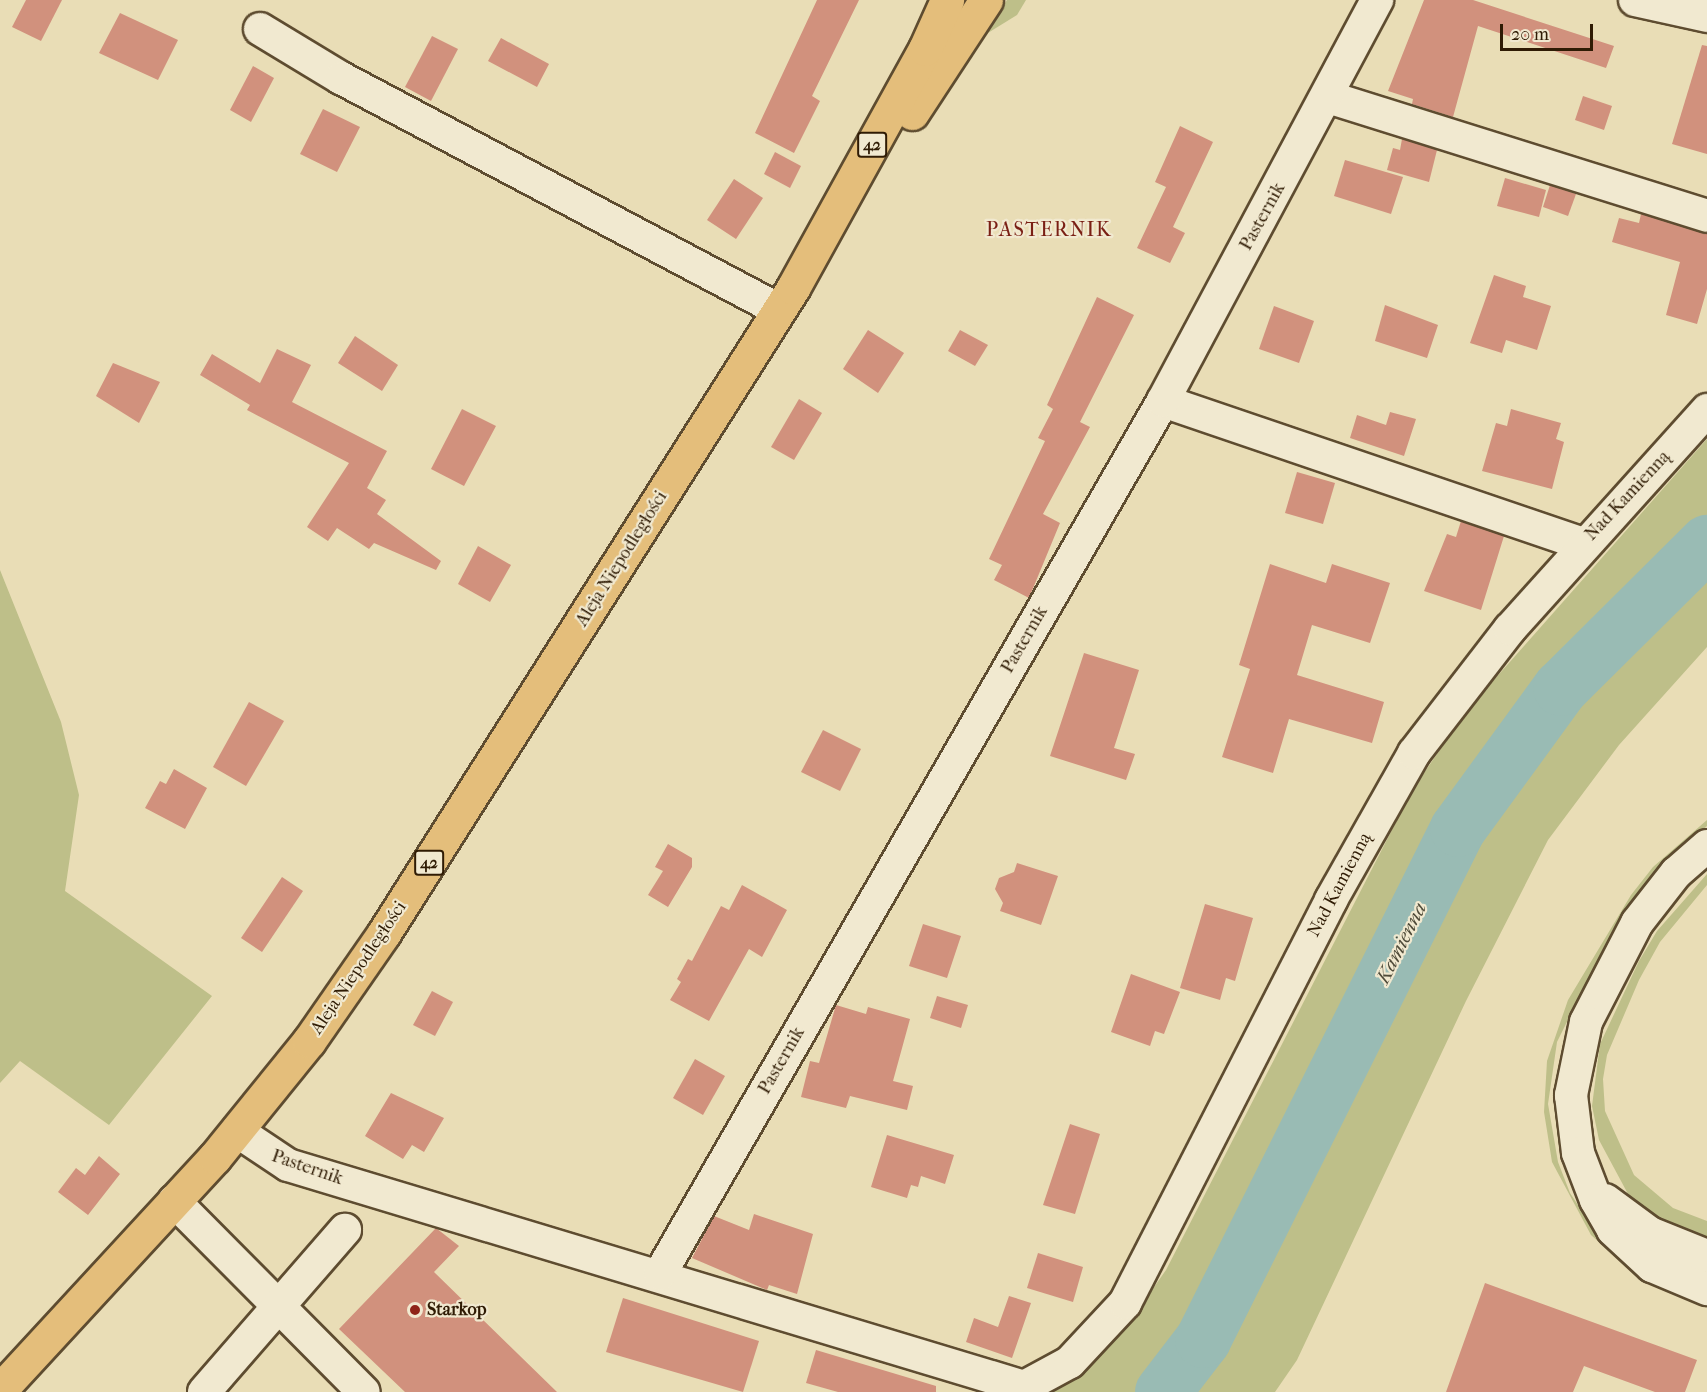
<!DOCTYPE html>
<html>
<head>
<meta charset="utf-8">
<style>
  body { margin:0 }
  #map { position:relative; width:1707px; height:1392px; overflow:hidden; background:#e9ddb6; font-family:"IM FELL French Canon",serif }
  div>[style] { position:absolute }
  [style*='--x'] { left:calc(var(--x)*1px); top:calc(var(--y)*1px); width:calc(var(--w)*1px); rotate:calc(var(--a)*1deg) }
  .green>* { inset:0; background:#bebf89 }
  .stream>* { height:9px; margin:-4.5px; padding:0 4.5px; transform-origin:4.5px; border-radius:4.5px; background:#99bbb4 }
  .river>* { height:56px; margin:-28px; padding:0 28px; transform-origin:28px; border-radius:28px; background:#99bbb4 }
  .building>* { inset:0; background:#d1917d }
  .roads { filter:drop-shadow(2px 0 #5e4c30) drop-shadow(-2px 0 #5e4c30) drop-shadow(0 2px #5e4c30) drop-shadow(0 -2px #5e4c30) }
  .minor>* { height:32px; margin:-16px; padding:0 16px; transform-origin:16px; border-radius:16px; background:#f1e9d0 }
  .major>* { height:33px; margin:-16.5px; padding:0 16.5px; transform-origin:16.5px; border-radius:16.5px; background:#e4be7b }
  .dots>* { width:16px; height:16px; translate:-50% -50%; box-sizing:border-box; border:3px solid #f1e9d0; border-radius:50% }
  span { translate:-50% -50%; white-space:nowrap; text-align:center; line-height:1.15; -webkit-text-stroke:4.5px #f1e9d0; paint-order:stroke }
  .shield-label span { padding:2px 4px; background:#f1e9d0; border:2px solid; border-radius:4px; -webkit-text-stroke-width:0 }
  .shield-label { font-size:16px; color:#2f1b04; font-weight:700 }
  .street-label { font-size:18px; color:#2f1b04 }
  .poi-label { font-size:18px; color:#2f1b04; font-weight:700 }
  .left { translate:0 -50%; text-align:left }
  .neighbourhood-label { font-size:20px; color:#7a1f14; letter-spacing:1.5px }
  .water-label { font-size:20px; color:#4f4b39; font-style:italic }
  .scale { position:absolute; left:1500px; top:24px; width:93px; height:27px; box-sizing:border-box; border:3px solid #2f1b04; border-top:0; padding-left:8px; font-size:18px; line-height:21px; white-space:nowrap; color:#2f1b04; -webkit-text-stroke:4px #f1e9d0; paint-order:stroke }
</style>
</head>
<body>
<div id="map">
  <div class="green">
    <div style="clip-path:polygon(1007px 0,1026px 0,1017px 15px,983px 36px)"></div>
    <div style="clip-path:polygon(1707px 439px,1707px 647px,1619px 745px,1548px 840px,1466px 1001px,1297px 1360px,1275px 1392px,1043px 1392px,1135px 1314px,1166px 1270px,1414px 787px,1470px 707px)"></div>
    <div style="clip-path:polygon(0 570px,61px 722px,79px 795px,65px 891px,212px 996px,109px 1125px,20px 1061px,0 1083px)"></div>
    <div style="clip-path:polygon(1707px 820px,1707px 826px,1652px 875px,1613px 929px,1557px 1042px,1548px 1104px,1558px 1162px,1570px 1193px,1590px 1223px,1616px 1253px,1707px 1300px,1707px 1305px,1673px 1294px,1635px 1274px,1591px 1235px,1552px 1162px,1544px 1112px,1547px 1061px,1568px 1000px,1631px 895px,1653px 867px)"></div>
    <div style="clip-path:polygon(1707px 874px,1707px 885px,1660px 942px,1639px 980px,1607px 1055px,1603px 1079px,1605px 1111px,1634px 1175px,1673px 1208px,1707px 1221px,1707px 1243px,1649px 1215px,1628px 1194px,1599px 1140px,1592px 1106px,1600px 1044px,1639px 961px,1657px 931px)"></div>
  </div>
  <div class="stream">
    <div style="--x:1682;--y:568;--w:25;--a:9"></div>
  </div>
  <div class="river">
    <div style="--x:1163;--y:1392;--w:66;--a:-52.4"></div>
    <div style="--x:1203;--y:1340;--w:571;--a:-63.48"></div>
    <div style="--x:1458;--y:829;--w:175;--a:-53.9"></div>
    <div style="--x:1561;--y:688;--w:206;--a:-44.8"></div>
  </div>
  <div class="building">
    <div style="clip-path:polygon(26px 0,62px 0,41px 41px,12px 27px)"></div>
    <div style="clip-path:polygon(817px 0,859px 0,812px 96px,820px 101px,794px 153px,755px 133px)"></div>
    <div style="clip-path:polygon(1424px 0,1473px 0,1614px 46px,1606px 68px,1478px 26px,1453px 117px,1412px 104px,1413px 99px,1388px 91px)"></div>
    <div style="clip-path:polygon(120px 13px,178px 40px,158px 80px,99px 53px)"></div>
    <div style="clip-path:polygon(432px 36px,458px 49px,431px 101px,405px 87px)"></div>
    <div style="clip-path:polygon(501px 38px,549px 64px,537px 87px,488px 61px)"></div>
    <div style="clip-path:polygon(1702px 45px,1707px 46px,1707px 154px,1672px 144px)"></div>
    <div style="clip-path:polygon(253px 66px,274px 78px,251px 122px,230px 110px)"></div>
    <div style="clip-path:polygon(1583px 96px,1612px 106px,1604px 130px,1575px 120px)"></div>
    <div style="clip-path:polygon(323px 109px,360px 127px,337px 172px,300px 154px)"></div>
    <div style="clip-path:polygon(1180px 126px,1213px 142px,1173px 227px,1185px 233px,1170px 263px,1137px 248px,1166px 187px,1155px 182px)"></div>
    <div style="clip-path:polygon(1402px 139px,1437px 150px,1429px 182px,1387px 170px,1393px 148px,1400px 150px)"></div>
    <div style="clip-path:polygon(775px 152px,801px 166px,790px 188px,764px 174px)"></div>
    <div style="clip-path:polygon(1345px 160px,1403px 177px,1391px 214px,1334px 196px)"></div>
    <div style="clip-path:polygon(1505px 178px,1546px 190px,1539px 217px,1497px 206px)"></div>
    <div style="clip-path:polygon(734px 179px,763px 198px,736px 239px,707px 220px)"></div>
    <div style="clip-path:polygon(1550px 185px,1576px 194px,1568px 216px,1543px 207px)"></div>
    <div style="clip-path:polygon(1641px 214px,1707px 233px,1707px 289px,1697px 324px,1666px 315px,1680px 262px,1612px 242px,1619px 218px,1639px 223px)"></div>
    <div style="clip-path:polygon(1494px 275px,1526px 286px,1523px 297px,1551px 306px,1537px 350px,1506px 340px,1502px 353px,1470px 343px)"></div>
    <div style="clip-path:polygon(1097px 297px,1134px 315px,1080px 422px,1090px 427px,1043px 514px,1060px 523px,1029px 598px,994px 580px,1002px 565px,989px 559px,1045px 441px,1038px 438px,1053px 409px,1047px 405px)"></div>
    <div style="clip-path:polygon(1385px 305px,1438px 325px,1427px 358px,1375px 341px)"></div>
    <div style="clip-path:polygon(1274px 306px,1314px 321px,1299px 363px,1259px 349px)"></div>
    <div style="clip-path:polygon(868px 330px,904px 353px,878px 393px,843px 369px)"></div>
    <div style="clip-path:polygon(960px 330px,988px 345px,975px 366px,948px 351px)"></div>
    <div style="clip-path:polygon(355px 336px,398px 365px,382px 391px,338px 363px)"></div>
    <div style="clip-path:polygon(277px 349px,311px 365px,292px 402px,387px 451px,367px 488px,386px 500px,377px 514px,441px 561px,436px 570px,374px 543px,369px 549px,337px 528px,328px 541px,307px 527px,349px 463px,247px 410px,250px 405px,200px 375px,212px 354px,260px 383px)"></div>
    <div style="clip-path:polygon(113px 363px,160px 382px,139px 423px,96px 396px)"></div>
    <div style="clip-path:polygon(799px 399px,822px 413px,794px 460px,771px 447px)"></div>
    <div style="clip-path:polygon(462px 409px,496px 426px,464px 486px,431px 469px)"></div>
    <div style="clip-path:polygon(1511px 409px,1561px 423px,1556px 439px,1564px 442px,1552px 489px,1482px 471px,1496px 423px,1507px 426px)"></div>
    <div style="clip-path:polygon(1390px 412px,1416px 419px,1404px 456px,1350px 438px,1357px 415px,1386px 425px)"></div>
    <div style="clip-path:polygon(1297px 472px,1335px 483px,1323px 524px,1285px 513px)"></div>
    <div style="clip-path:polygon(1461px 521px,1504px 536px,1481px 610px,1424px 591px,1447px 534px,1456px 537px)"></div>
    <div style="clip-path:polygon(478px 546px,511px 565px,490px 602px,458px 584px)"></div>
    <div style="clip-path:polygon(1270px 564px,1326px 583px,1332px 564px,1390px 583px,1370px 643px,1312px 625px,1297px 675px,1384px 702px,1372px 743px,1289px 719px,1273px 773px,1222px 757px,1250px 669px,1239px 665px)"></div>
    <div style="clip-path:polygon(1084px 653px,1139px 670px,1114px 748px,1135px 754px,1126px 780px,1050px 756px)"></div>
    <div style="clip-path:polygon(249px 702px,284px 721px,246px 786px,213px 767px)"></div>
    <div style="clip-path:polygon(823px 730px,861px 749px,840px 791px,801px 772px)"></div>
    <div style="clip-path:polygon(174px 769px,207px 788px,185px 829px,145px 808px,160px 781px,166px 784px)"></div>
    <div style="clip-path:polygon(668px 844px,692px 858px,692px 867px,668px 907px,648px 895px,663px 871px,655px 867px)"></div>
    <div style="clip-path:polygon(1017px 863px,1058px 876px,1041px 925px,1000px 911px,1003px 903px,995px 889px,999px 878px,1014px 872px)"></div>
    <div style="clip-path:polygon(282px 877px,303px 891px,262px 952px,241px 938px)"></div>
    <div style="clip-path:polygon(742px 885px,787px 910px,762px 957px,749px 949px,709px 1021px,670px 1000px,681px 982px,677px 979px,688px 959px,692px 961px,721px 906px,729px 910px)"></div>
    <div style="clip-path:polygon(1205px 904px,1253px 918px,1235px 981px,1226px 978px,1220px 1000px,1180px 988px)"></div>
    <div style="clip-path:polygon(923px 924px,961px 936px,947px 978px,909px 966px)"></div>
    <div style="clip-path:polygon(1131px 974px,1180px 992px,1164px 1034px,1155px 1031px,1150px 1046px,1111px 1032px)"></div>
    <div style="clip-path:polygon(432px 991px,453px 1002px,435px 1036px,413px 1025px)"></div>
    <div style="clip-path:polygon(937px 996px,968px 1005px,961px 1028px,930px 1018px)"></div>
    <div style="clip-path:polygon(836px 1005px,866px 1014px,868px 1007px,910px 1019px,893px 1081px,913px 1086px,907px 1110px,850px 1096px,846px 1108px,801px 1097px,810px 1061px,819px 1063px)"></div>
    <div style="clip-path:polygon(695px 1059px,725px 1076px,703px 1115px,673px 1098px)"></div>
    <div style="clip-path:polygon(391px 1093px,444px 1118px,424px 1152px,412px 1145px,403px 1159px,365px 1136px)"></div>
    <div style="clip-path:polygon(1070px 1124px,1100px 1134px,1075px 1214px,1043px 1205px)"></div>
    <div style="clip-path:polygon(887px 1135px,954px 1155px,945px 1184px,921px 1176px,918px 1187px,911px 1185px,907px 1198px,871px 1187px)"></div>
    <div style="clip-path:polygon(99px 1156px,120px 1174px,88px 1215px,58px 1192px,76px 1168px,85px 1175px)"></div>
    <div style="clip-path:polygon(754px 1214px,813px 1234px,797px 1294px,769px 1285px,767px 1290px,692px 1258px,714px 1216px,749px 1230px)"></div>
    <div style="clip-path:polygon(436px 1228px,459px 1246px,434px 1272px,557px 1392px,405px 1392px,339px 1329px)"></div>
    <div style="clip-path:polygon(1038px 1253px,1083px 1267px,1073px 1302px,1027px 1288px)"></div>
    <div style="clip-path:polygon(1485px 1283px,1697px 1360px,1685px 1392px,1655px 1392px,1584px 1366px,1573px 1392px,1446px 1392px)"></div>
    <div style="clip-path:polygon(1009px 1296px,1031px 1303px,1012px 1358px,966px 1342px,974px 1318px,998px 1327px)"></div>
    <div style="clip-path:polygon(623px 1298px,759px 1341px,743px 1392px,606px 1352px)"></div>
    <div style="clip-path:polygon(816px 1350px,936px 1386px,936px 1392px,838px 1392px,806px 1383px)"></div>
  </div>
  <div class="roads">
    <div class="minor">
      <div style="--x:1635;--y:0;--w:74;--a:12.5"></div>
      <div style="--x:260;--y:29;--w:95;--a:31.2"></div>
      <div style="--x:341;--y:78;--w:496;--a:27.9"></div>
      <div style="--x:1328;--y:97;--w:397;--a:17.4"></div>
      <div style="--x:1163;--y:401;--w:444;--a:18.8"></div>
      <div style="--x:1707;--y:846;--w:41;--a:138.9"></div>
      <div style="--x:1676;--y:873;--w:63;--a:128"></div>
      <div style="--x:1637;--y:923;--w:111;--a:117.3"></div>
      <div style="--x:1586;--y:1022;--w:75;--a:101.6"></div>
      <div style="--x:1571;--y:1095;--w:58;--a:83.1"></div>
      <div style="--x:1578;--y:1153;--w:50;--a:69"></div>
      <div style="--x:1596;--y:1200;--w:34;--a:60"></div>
      <div style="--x:1613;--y:1230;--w:53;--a:42.7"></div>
      <div style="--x:1652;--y:1266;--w:60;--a:22.7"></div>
      <div style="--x:237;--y:1131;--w:61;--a:33.7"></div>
      <div style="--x:288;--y:1165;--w:769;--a:16.78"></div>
      <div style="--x:1024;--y:1387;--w:52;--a:-28.5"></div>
      <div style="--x:1070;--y:1362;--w:81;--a:-47"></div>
      <div style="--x:1125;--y:1303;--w:453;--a:-62.9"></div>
      <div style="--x:1331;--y:900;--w:169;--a:-60.5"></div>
      <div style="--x:1414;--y:753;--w:157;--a:-52.3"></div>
      <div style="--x:1510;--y:629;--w:295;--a:-48"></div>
      <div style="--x:1605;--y:1200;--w:56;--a:36.3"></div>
      <div style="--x:1650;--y:1233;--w:61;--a:22"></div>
      <div style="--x:174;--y:1201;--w:269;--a:45.2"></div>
      <div style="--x:660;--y:1274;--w:1008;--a:-60.05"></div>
      <div style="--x:1163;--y:401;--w:455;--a:-61.9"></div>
      <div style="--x:204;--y:1392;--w:215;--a:-49"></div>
    </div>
    <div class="major">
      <div style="--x:912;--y:113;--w:135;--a:-56.8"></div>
      <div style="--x:0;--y:1390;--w:317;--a:-47.3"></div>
      <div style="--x:215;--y:1157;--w:149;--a:-51"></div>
      <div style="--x:309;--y:1041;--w:131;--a:-55.2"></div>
      <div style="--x:384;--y:933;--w:764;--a:-57.62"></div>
      <div style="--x:793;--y:288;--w:273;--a:-61.1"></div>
      <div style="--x:925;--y:49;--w:54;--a:-65.8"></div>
    </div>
  </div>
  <div class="dots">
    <div style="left:415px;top:1310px;background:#8f2418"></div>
  </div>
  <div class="shield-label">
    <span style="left:872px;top:145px">42</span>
    <span style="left:429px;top:863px">42</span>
  </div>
  <div class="street-label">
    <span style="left:1263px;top:217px;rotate:-61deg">Pasternik</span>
    <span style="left:1628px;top:496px;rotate:-47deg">Nad Kamienną</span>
    <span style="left:622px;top:559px;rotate:-58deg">Aleja Niepodległości</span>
    <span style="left:1025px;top:640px;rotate:-60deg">Pasternik</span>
    <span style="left:1340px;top:885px;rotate:-62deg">Nad Kamienną</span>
    <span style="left:359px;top:968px;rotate:-56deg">Aleja Niepodległości</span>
    <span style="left:782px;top:1061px;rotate:-60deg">Pasternik</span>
    <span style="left:307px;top:1168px;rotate:19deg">Pasternik</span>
  </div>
  <div class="poi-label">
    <span class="left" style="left:427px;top:1310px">Starkop</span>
  </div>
  <div class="neighbourhood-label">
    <span style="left:1049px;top:229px">PASTERNIK</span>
  </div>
  <div class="water-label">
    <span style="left:1401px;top:943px;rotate:-63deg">Kamienna</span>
  </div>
  <div class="scale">20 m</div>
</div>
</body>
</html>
